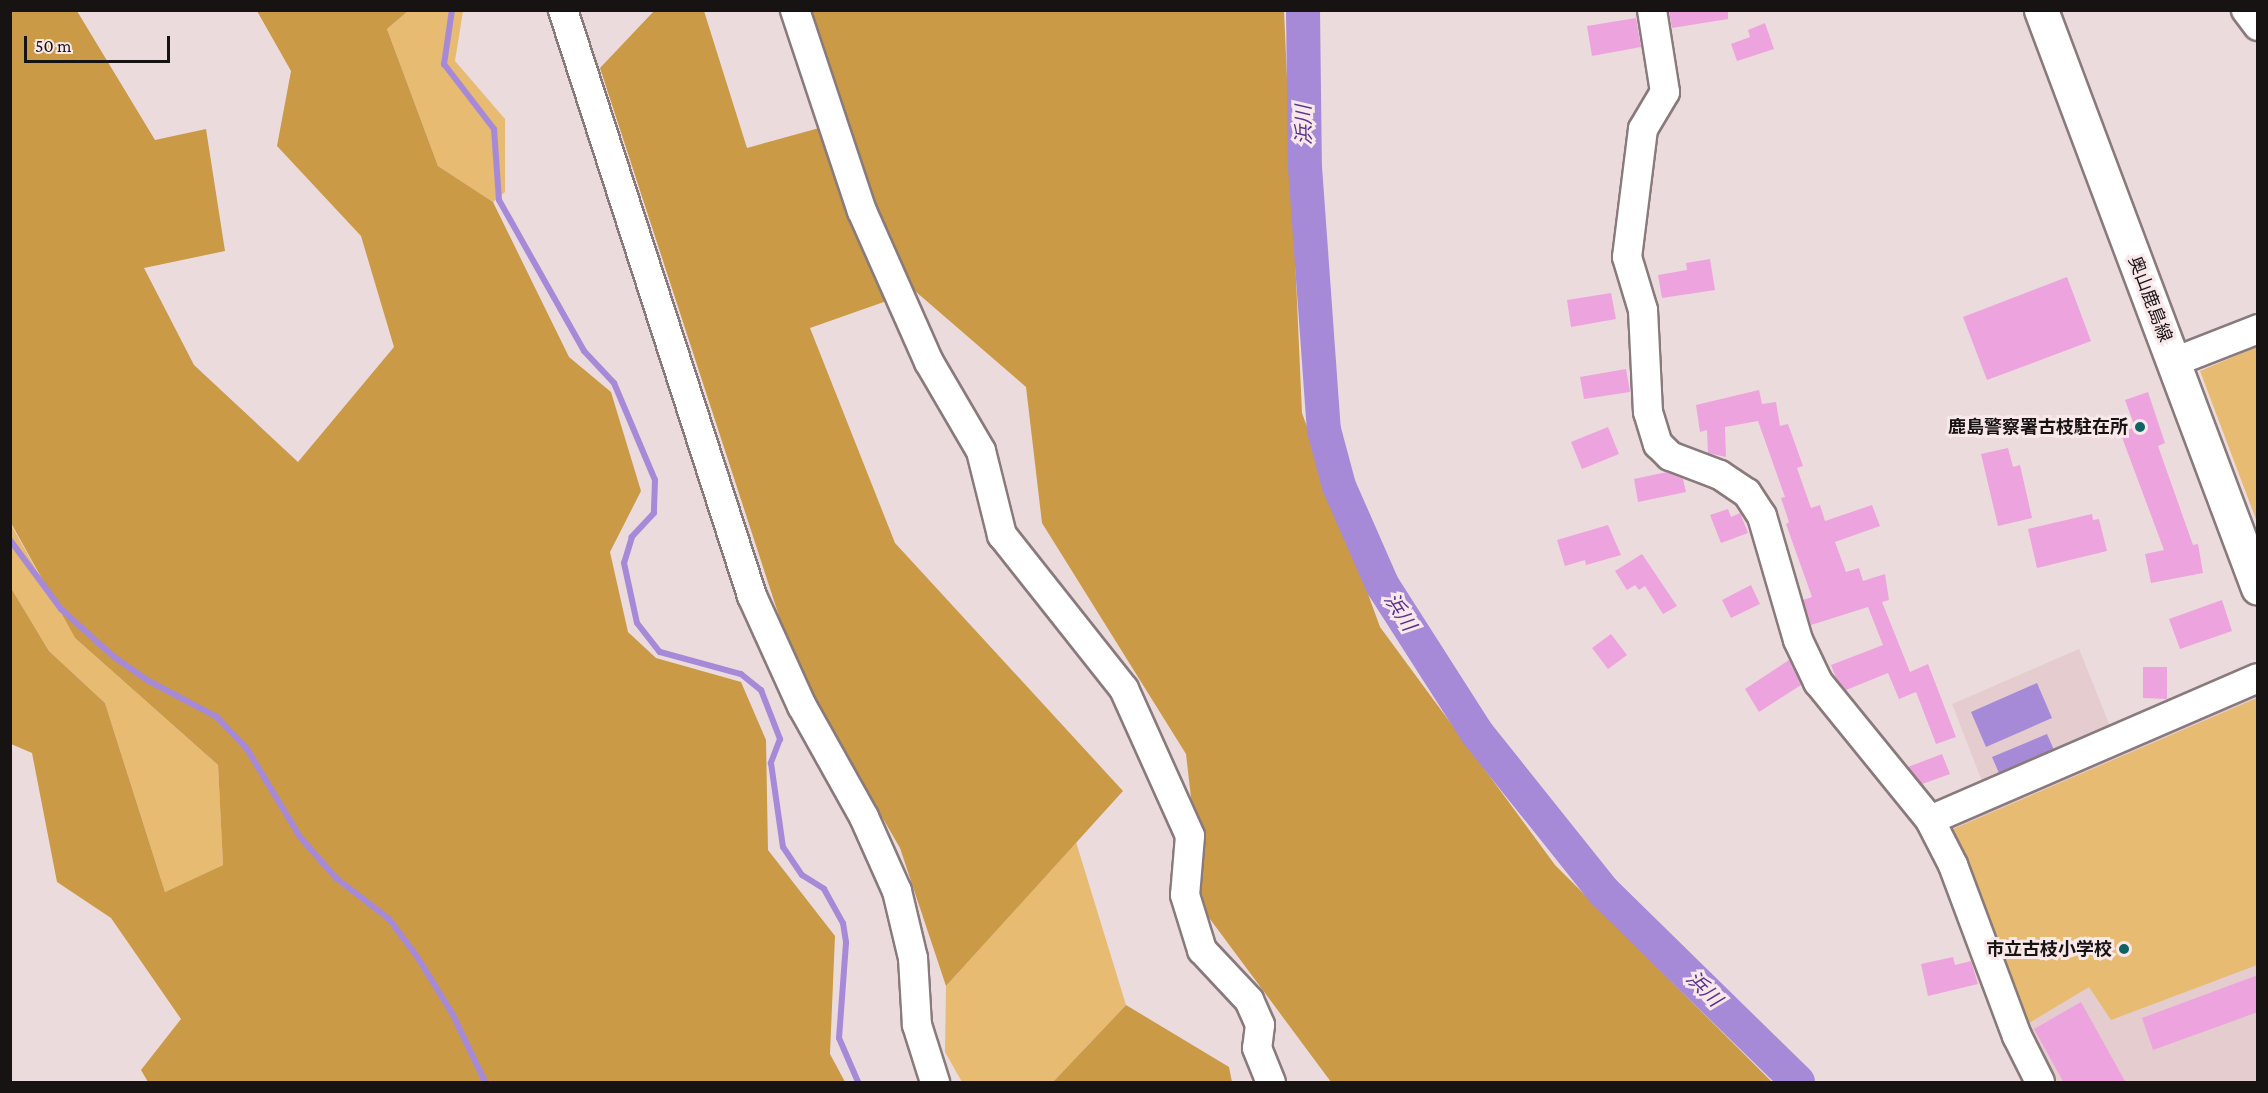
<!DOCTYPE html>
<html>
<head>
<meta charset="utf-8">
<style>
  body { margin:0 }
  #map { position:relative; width:2268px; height:1093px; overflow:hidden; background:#ecdbdd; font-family:"Crimson Pro","Noto Sans JP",serif }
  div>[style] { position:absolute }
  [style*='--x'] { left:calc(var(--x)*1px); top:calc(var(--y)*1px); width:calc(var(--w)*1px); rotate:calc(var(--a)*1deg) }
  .built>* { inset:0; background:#e5cccf }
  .green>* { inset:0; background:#e7bb71 }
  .forest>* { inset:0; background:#ca9a47 }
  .water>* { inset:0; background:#a68ad8 }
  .stream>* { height:6px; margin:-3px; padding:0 3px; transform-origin:3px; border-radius:3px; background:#a68ad8 }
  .river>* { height:34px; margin:-17px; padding:0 17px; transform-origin:17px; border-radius:17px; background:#a68ad8 }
  .building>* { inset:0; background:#eda3dd }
  .roads { filter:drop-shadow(2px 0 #897a7c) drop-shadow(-2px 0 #897a7c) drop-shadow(0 2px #897a7c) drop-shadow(0 -2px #897a7c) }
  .minor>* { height:28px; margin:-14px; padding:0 14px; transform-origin:14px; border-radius:14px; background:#fff }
  .major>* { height:33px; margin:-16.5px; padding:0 16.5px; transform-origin:16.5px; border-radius:16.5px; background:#fff }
  .dots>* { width:16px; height:16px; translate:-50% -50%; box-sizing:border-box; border:3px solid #f9e8ea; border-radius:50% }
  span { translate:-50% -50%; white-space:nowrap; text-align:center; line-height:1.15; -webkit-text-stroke:6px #f9e8ea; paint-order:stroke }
  .street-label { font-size:18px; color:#181313 }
  .poi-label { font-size:18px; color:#181313; font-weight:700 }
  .right { translate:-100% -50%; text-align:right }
  .water-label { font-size:20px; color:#58328d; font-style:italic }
  .frame { position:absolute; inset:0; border:12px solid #181313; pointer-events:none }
  .scale { position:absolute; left:24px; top:36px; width:146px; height:27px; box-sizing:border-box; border:3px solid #181313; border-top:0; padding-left:8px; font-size:18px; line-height:21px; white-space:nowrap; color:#181313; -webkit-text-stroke:4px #f9e8ea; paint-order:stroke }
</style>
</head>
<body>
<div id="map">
  <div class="built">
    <div style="clip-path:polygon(2079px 649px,2118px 746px,2257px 688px,2257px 1082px,2048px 1082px,1944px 825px,1990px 802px,1952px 704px)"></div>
  </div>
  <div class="green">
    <div style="clip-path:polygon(408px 11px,463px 11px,455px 61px,505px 119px,505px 192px,493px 202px,438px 166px,387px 29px)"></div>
    <div style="clip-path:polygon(2257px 347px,2257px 522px,2200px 371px)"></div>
    <div style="clip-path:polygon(10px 523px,75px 638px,218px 765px,223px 865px,165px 892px,105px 703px,49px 651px,11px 588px)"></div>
    <div style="clip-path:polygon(2257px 698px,2257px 965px,2111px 1020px,2089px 987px,2024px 1026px,1951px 830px)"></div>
    <div style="clip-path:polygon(1076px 842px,1126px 1005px,1053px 1082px,962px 1082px,945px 1052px,946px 986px)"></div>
  </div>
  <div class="forest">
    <div style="clip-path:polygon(11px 10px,77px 11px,155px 140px,206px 129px,225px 251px,144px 268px,194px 365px,298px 462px,394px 347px,361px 236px,277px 146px,291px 71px,257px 11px,408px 11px,387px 29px,438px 166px,493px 202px,569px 357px,611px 392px,641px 491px,610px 552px,628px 632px,656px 658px,741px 682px,766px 740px,768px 850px,835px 936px,830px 1054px,845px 1082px,148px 1082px,141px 1070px,181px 1019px,111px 918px,57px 882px,32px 753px,11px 744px,11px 588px,49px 651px,105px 703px,165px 892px,223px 865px,218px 765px,75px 638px,11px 523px)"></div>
    <div style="clip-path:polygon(654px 11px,704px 11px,747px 148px,841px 122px,808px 11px,1284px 11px,1302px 413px,1380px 627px,1555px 865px,1772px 1082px,1331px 1082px,1204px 911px,1186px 754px,1042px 523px,1026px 387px,915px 291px,810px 328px,895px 543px,1123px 791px,946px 986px,900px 848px,796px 668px,600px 68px)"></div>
    <div style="clip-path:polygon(1126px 1005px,1229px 1067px,1232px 1082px,1053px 1082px)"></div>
  </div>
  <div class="water">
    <div style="clip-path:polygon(2037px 683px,2052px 718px,1986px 747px,1971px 712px)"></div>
    <div style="clip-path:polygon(2047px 734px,2054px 750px,1999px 773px,1992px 757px)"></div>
  </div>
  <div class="stream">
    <div style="--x:452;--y:10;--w:55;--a:98.4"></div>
    <div style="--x:444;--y:64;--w:82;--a:52.4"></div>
    <div style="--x:494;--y:129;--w:71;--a:86"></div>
    <div style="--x:499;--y:200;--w:173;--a:60.6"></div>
    <div style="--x:584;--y:351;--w:44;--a:46.8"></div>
    <div style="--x:614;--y:383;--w:105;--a:67.1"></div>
    <div style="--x:655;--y:480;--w:33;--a:92"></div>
    <div style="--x:654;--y:513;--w:33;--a:133"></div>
    <div style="--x:632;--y:537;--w:27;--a:107"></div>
    <div style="--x:624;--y:563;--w:61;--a:77.8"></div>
    <div style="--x:637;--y:623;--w:37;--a:52"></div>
    <div style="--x:660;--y:652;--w:84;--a:15.2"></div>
    <div style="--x:741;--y:674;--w:26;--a:39"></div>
    <div style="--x:761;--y:690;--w:53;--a:68.8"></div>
    <div style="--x:780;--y:739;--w:26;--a:111"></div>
    <div style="--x:771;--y:763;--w:85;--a:81.9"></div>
    <div style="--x:783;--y:847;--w:34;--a:56"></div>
    <div style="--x:802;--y:875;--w:26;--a:32"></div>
    <div style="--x:824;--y:889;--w:39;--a:61"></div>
    <div style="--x:843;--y:923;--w:20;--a:81"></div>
    <div style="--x:846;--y:943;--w:95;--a:94.2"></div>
    <div style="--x:839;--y:1038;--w:48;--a:66.6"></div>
    <div style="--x:10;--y:540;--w:86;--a:53.5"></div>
    <div style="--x:61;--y:609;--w:70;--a:42.1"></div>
    <div style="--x:113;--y:656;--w:42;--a:35.2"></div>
    <div style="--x:147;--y:680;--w:79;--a:27.9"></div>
    <div style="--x:217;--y:717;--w:44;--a:46.8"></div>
    <div style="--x:247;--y:749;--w:103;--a:58.9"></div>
    <div style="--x:300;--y:837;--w:55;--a:48.7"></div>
    <div style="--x:336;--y:878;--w:67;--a:37.7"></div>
    <div style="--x:389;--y:919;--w:45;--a:53.1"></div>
    <div style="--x:416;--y:955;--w:68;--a:58.2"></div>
    <div style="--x:452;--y:1013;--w:76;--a:64.4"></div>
  </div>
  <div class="river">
    <div style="--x:1303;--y:10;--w:157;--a:89.3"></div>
    <div style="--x:1305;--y:167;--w:264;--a:85.9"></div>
    <div style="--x:1324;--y:430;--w:58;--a:75"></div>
    <div style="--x:1339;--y:486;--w:109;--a:66.3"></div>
    <div style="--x:1383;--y:586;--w:174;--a:57.4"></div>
    <div style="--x:1477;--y:733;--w:202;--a:51.4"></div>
    <div style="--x:1603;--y:891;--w:273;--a:44.4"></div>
  </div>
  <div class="building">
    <div style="clip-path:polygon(1669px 10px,1728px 10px,1728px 19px,1672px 28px)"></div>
    <div style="clip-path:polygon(1636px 18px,1641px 47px,1592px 56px,1587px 26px)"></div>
    <div style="clip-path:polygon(1765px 23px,1774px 49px,1737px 61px,1731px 44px,1750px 37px,1748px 30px)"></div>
    <div style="clip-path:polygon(1710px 259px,1715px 290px,1662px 298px,1658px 275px,1687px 270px,1686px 263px)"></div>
    <div style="clip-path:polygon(2067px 277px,2091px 341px,1987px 380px,1963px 317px)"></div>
    <div style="clip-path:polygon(1611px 293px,1616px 319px,1571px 327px,1567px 300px)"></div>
    <div style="clip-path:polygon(1626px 369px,1630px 392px,1584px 399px,1580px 377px)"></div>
    <div style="clip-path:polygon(1759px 390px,1762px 404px,1776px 402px,1780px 426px,1788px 424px,1803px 466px,1797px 468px,1811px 508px,1820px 505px,1825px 521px,1872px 505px,1880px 526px,1835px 542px,1846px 572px,1859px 568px,1863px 581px,1885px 574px,1889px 600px,1882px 602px,1910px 672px,1928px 664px,1956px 737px,1936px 744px,1916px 692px,1899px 699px,1888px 673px,1846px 690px,1836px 678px,1831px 665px,1883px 645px,1868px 607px,1811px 625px,1803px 600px,1812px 597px,1786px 524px,1789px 522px,1781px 498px,1785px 497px,1758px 421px,1725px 427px,1726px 457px,1708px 453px,1707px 430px,1700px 432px,1696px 405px)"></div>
    <div style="clip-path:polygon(2148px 392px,2165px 443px,2158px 446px,2193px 545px,2198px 544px,2203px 573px,2151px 583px,2145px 554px,2164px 550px,2120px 432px,2135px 427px,2125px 400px)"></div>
    <div style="clip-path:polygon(1608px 427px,1619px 454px,1582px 469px,1571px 442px)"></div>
    <div style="clip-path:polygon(2008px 448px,2013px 467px,2020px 465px,2032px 518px,1998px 526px,1981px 454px)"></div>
    <div style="clip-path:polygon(1667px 472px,1683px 479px,1686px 492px,1638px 502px,1634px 479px)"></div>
    <div style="clip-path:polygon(1728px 509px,1731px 517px,1740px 513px,1748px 533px,1721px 543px,1710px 515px)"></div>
    <div style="clip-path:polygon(2092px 514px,2093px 520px,2099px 519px,2107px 551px,2037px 568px,2028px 529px)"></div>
    <div style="clip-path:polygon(1608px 525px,1621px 555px,1586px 565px,1585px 560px,1565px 566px,1557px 540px)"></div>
    <div style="clip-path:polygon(1642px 554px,1677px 606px,1663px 614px,1645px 586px,1639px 590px,1635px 585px,1627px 590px,1615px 571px)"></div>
    <div style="clip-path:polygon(1751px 585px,1760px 604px,1731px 618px,1722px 600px)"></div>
    <div style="clip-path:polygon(2222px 600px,2232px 631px,2180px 649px,2169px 619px)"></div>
    <div style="clip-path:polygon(1611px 634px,1627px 655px,1608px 669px,1592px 648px)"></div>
    <div style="clip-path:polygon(1789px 660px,1801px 685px,1759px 712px,1745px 689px)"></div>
    <div style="clip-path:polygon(2143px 667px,2167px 667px,2167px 699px,2143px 698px)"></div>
    <div style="clip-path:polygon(1942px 754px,1950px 774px,1922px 784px,1908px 767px)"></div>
    <div style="clip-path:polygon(1953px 957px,1955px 965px,1971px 961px,1978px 984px,1928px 996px,1921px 964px)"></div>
    <div style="clip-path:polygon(2258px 975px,2258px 1012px,2153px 1050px,2142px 1018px)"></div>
    <div style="clip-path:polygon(2081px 1002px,2126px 1083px,2064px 1083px,2034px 1029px)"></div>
  </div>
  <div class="roads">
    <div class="minor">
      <div style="--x:563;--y:10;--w:616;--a:72.12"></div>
      <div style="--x:752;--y:596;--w:121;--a:65.6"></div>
      <div style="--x:802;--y:706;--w:127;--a:60.8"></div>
      <div style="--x:864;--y:817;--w:81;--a:66"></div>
      <div style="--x:897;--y:891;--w:69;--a:76.6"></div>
      <div style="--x:913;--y:958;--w:67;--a:86.6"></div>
      <div style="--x:917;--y:1025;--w:60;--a:72.5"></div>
      <div style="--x:795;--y:10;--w:212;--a:71.6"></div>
      <div style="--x:862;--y:211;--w:165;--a:66.1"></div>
      <div style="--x:929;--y:362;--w:103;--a:59.7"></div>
      <div style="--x:981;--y:451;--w:87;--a:76"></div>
      <div style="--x:1002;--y:535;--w:196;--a:51.6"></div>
      <div style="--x:1124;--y:689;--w:161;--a:65.8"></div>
      <div style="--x:1190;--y:836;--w:59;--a:94.8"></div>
      <div style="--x:1185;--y:895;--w:58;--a:72.8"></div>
      <div style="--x:1202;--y:950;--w:69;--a:46.8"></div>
      <div style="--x:1249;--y:1000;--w:27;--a:66"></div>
      <div style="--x:1260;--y:1025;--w:23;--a:97"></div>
      <div style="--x:1257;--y:1048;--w:37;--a:68"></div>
      <div style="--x:1652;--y:10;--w:83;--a:81"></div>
      <div style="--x:1665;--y:92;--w:43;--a:120.7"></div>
      <div style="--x:1643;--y:129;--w:129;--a:97.1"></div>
      <div style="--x:1627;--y:257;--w:55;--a:73.2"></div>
      <div style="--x:1643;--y:310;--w:102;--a:87.2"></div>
      <div style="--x:1648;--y:412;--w:34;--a:73"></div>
      <div style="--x:1658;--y:444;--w:17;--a:45"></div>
      <div style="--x:1670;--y:456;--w:53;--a:20.8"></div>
      <div style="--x:1720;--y:475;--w:32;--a:34"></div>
      <div style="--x:1747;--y:493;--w:27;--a:57"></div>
      <div style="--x:1762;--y:516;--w:129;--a:73.8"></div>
      <div style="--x:1798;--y:640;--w:47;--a:64.5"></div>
      <div style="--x:1818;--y:682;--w:178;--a:50.9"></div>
      <div style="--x:1930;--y:820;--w:51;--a:62.9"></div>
      <div style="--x:1953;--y:865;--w:183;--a:69.5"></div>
      <div style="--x:2017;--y:1036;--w:51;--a:63.4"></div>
      <div style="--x:2246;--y:10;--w:20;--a:53"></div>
      <div style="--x:2174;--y:362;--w:90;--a:-21.4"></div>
      <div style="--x:1930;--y:820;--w:357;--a:-23.4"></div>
    </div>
    <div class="major">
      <div style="--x:2041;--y:10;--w:617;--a:69.42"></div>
    </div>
  </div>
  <div class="dots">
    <div style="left:2140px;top:427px;background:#116262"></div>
    <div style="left:2124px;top:949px;background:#116262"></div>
  </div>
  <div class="street-label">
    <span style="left:2150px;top:299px;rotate:69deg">奥山鹿島線</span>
  </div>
  <div class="poi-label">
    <span class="right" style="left:2128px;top:427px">鹿島警察署古枝駐在所</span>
    <span class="right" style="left:2112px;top:949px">市立古枝小学校</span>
  </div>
  <div class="water-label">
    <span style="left:1304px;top:125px;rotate:-91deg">浜川</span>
    <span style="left:1400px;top:612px;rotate:57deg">浜川</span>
    <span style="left:1704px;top:989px;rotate:45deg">浜川</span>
  </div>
  <div class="frame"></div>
  <div class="scale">50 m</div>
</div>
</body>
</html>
